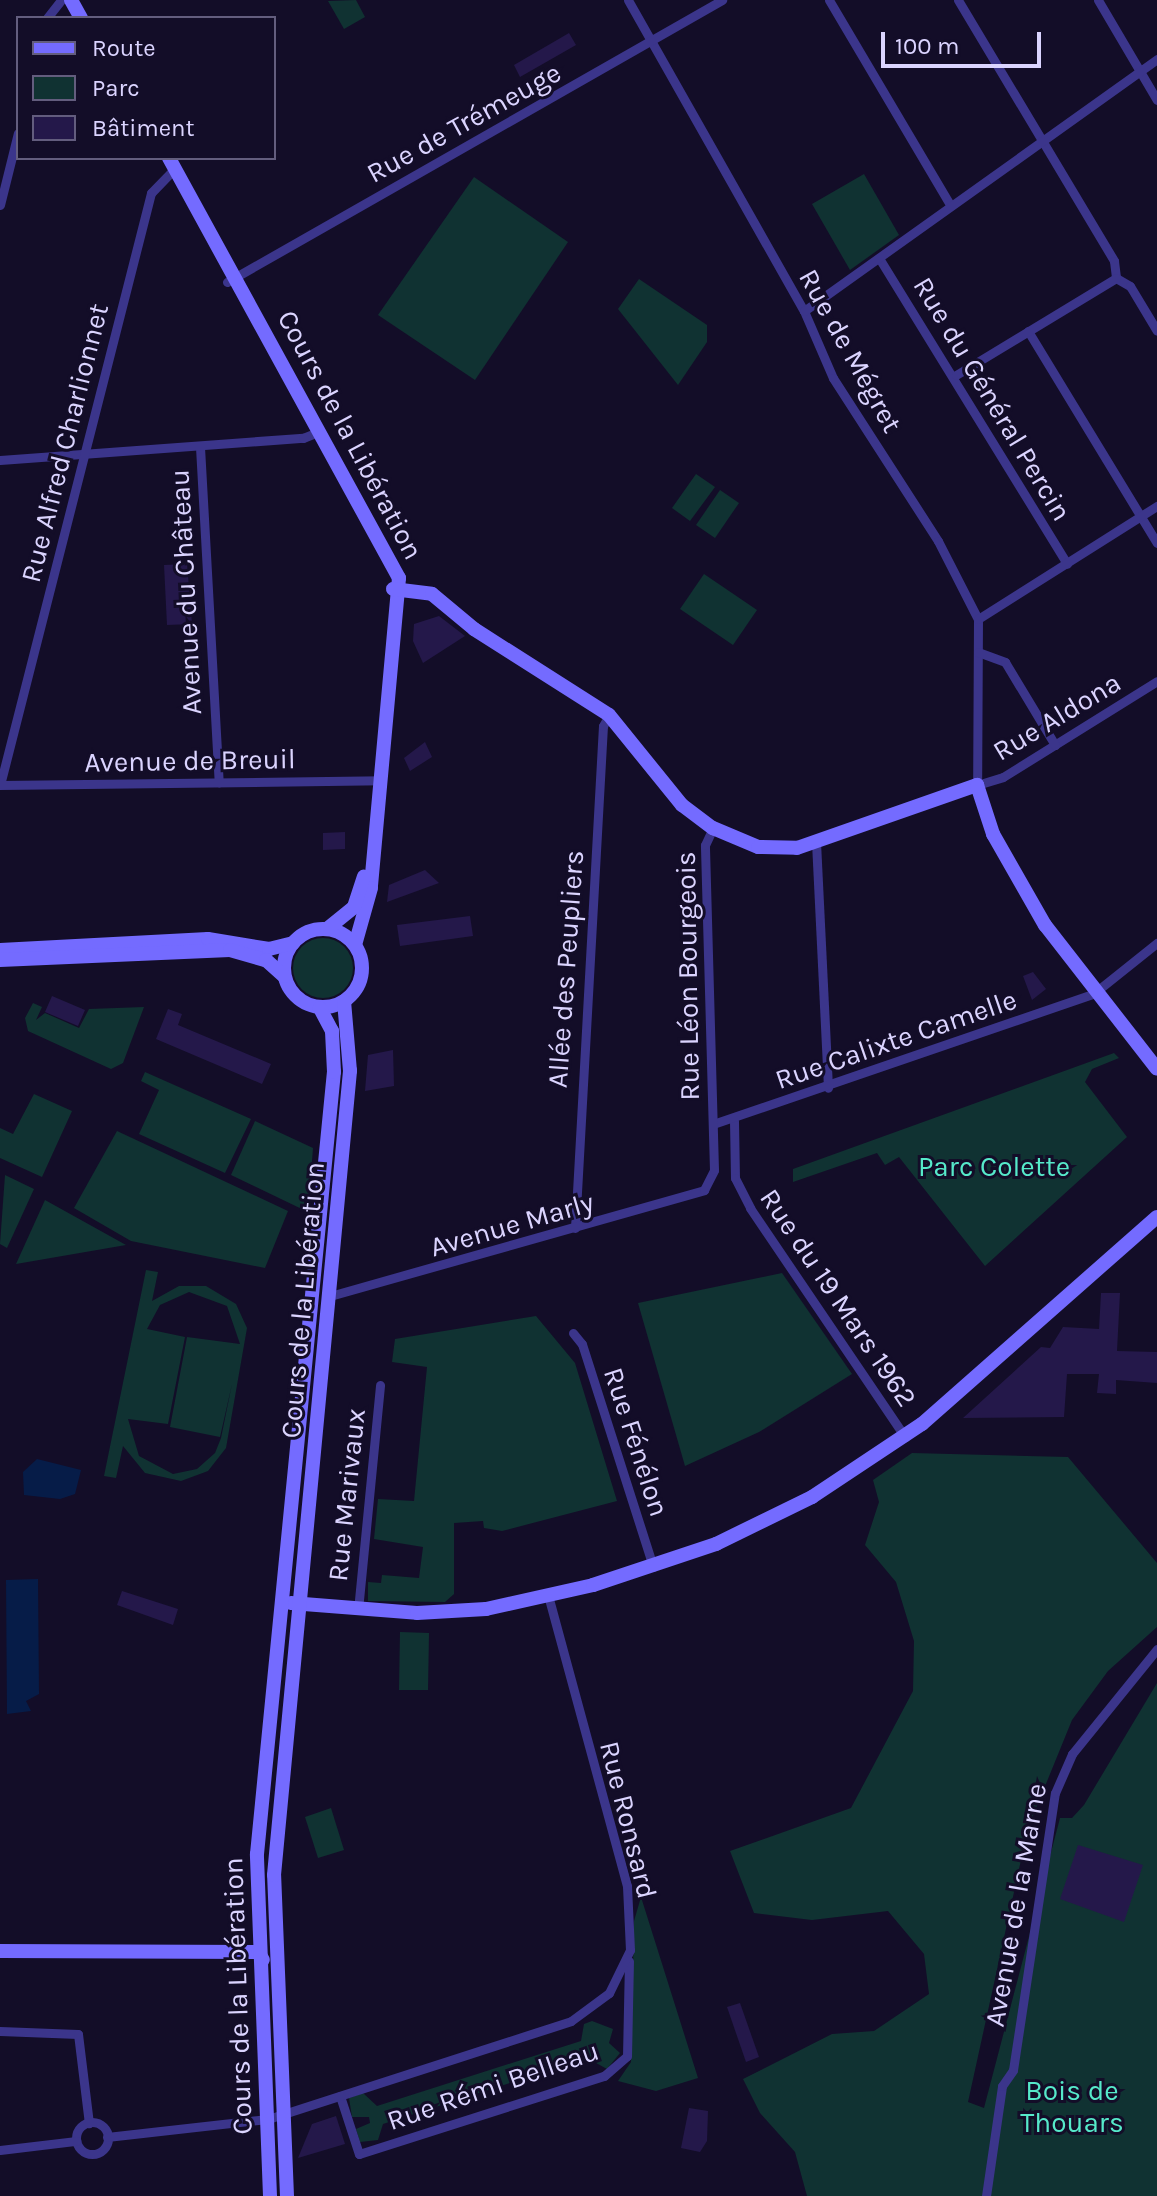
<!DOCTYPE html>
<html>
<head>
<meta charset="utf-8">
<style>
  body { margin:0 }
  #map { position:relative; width:1157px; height:2196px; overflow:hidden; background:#130d28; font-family:Karla,sans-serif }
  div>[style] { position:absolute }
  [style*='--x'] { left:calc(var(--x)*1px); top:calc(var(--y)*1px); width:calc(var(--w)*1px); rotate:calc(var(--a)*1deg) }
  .green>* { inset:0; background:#103232 }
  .round { border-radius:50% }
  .water>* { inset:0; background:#061c48 }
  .building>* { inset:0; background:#24184a }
  .street>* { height:9px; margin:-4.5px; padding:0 4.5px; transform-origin:4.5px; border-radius:4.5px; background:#3b358b }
  .street>.ring { margin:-4.5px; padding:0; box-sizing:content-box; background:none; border:9px solid #3b358b; border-radius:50% }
  .secondary>* { height:14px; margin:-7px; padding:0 7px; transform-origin:7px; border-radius:7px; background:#746bff }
  .secondary>.ring { margin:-7px; padding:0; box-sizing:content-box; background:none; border:14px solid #746bff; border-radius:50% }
  span { translate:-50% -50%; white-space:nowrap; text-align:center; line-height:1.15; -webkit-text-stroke:6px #130d28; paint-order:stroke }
  .street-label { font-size:28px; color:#dbd4ff }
  .park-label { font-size:28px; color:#56e9ca }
  .legend { position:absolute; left:16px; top:16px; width:260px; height:144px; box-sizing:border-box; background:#130d28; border:2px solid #635d7e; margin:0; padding:10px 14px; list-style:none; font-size:24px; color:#dbd4ff }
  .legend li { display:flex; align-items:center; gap:16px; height:40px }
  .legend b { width:40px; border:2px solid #635d7e }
  .scale { position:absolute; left:881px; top:32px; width:160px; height:36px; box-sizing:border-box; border:4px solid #dbd4ff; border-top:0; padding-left:10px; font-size:24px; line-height:28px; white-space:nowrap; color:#dbd4ff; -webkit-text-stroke:6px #130d28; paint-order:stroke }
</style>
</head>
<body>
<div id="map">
  <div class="green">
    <div style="clip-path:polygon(356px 0,365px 17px,344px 29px,328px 1px)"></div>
    <div style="clip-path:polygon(864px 174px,899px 235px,850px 270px,812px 204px)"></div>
    <div style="clip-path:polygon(474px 177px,568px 242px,475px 380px,378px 315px)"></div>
    <div style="clip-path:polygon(639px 279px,707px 325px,707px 342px,678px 385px,618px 309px)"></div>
    <div style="clip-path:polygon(696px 474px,715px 487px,690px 521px,672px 508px)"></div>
    <div style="clip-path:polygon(720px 490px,739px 503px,715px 538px,696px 525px)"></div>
    <div style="clip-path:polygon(704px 574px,757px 610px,733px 645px,680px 609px)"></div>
    <div class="round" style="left:293px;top:938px;width:60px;height:60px"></div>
    <div style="clip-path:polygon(33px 1003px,42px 1007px,36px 1020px,45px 1013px,79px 1028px,89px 1009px,144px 1007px,123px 1063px,111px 1069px,28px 1031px,25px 1018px)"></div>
    <div style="clip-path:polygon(1114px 1053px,1119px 1058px,1092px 1069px,1085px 1082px,1127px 1137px,985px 1266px,899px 1157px,885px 1165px,877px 1153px,793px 1182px,793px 1169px)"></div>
    <div style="clip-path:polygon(145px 1072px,251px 1119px,225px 1173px,139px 1134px,159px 1090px,141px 1081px)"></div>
    <div style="clip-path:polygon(34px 1094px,72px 1111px,42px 1177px,0 1158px,0 1128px,13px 1134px)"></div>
    <div style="clip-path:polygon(255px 1121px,313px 1148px,308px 1212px,231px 1175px)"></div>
    <div style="clip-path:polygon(117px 1131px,288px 1211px,265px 1268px,131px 1241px,74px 1208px)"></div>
    <div style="clip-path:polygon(5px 1175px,34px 1189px,7px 1248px,0 1244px)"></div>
    <div style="clip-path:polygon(45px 1200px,126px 1245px,16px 1264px)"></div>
    <div style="clip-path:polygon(evenodd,146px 1270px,158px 1272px,152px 1301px,179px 1286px,206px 1286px,236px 1304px,247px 1328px,226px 1448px,208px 1471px,181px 1481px,145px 1473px,123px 1446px,116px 1478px,104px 1476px,146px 1270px,189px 1292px,227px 1306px,240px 1344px,187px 1337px,170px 1427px,220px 1437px,232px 1384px,221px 1438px,215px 1453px,197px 1469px,173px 1474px,139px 1456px,128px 1419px,168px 1424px,185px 1337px,147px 1329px,160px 1305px,189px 1292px)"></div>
    <div style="clip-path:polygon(782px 1273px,852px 1374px,759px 1432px,685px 1466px,638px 1303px)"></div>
    <div style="clip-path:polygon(536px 1316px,575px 1363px,617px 1501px,502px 1531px,484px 1528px,483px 1521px,454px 1523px,454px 1594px,445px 1602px,368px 1601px,368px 1582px,381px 1583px,382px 1575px,419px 1578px,423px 1547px,374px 1539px,378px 1499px,414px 1501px,427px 1367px,392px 1362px,395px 1339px)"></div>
    <div style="clip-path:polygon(912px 1453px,1068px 1457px,1157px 1563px,1157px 1627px,1108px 1671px,1072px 1720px,1028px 1828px,968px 2102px,984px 2108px,1060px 1818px,1072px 1818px,1084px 1805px,1157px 1683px,1157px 2196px,807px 2196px,795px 2152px,760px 2113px,743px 2079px,832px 2034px,874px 2031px,929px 1994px,924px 1954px,888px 1911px,812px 1920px,754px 1913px,730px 1851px,851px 1808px,913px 1691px,914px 1641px,896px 1582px,865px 1545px,879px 1502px,873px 1480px)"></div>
    <div style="clip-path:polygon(400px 1632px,429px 1633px,428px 1690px,399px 1690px)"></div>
    <div style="clip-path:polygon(331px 1808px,344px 1850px,318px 1858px,305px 1817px)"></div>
    <div style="clip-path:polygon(641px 1897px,698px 2078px,656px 2091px,618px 2081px,631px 2062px,634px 1921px)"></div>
    <div style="clip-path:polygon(592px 2021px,613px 2029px,609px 2043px,620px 2053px,607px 2069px,587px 2058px,383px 2124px,378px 2140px,360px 2142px,356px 2129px,370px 2123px,369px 2117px,352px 2117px,349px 2098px,363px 2093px,377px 2106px,581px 2041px,584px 2024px)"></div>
  </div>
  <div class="water">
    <div style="clip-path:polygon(37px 1459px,81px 1470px,75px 1494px,60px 1499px,24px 1495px,23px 1472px)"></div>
    <div style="clip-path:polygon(38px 1579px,39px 1694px,26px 1701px,31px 1711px,7px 1714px,6px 1580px)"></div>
  </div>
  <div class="building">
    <div style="clip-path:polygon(569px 33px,576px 45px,520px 77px,514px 65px)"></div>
    <div style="clip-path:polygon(187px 564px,192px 624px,167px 625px,164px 565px)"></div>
    <div style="clip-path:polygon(439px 616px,465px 636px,423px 663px,413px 641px,414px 624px)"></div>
    <div style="clip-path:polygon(425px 742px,432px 757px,410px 771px,404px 758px)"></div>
    <div style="clip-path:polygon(345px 832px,345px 849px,323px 850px,323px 833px)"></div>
    <div style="clip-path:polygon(425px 870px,439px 883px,387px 902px,389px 885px)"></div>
    <div style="clip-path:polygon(470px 916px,473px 936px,400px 946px,397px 925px)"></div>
    <div style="clip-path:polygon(1033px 972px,1046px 989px,1032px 1000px,1023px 976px)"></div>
    <div style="clip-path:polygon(52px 996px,85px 1010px,78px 1026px,45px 1012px)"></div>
    <div style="clip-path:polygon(168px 1009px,182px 1014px,178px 1025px,271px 1064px,262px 1084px,156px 1039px)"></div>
    <div style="clip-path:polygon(393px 1050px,394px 1086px,365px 1091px,368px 1055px)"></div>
    <div style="clip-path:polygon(1101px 1293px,1120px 1293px,1117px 1351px,1157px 1352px,1157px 1383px,1116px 1380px,1116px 1394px,1097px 1393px,1099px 1374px,1067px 1374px,1064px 1417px,963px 1418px,1041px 1347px,1050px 1348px,1063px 1327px,1099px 1329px)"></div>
    <div style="clip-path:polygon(122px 1591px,178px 1609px,173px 1625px,117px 1605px)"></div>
    <div style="clip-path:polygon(1078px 1845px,1143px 1865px,1124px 1922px,1060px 1899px)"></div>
    <div style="clip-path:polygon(740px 2003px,759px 2057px,746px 2062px,727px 2007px)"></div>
    <div style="clip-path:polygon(689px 2108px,708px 2111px,707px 2141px,700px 2152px,681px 2148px)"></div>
    <div style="clip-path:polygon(336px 2116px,345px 2144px,298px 2158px,312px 2124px)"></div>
  </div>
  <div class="street">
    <div style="--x:628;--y:0;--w:357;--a:60.5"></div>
    <div style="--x:804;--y:311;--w:73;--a:66.6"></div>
    <div style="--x:833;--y:378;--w:194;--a:57.2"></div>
    <div style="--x:938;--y:541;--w:88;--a:62.9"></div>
    <div style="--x:978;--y:619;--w:166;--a:90.3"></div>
    <div style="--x:977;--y:785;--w:27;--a:-17"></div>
    <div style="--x:1003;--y:777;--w:181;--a:-31.9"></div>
    <div style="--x:829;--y:0;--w:239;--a:59.4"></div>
    <div style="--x:958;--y:0;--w:304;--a:59.1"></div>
    <div style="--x:1114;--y:261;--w:17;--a:83"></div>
    <div style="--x:1098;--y:0;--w:116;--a:59.5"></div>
    <div style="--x:47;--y:18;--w:23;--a:-52"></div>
    <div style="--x:0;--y:205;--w:74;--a:-76"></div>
    <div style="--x:879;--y:258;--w:359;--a:58.4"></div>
    <div style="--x:1116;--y:278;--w:16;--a:30"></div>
    <div style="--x:1130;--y:286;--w:52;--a:59"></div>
    <div style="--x:227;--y:282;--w:570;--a:-29.67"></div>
    <div style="--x:804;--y:311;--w:434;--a:-35.5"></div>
    <div style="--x:1028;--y:331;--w:248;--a:58.7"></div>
    <div style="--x:956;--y:375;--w:187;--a:-31.2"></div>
    <div style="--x:200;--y:447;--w:336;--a:86.8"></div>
    <div style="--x:0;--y:460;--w:304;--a:-4.2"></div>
    <div style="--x:303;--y:438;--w:18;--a:-22"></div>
    <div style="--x:978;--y:619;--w:212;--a:-32.3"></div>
    <div style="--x:978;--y:652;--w:29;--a:20"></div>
    <div style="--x:1005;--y:662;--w:97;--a:58.9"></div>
    <div style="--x:0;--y:785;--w:611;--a:-75.69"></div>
    <div style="--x:151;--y:193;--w:35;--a:-46"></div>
    <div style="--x:0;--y:785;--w:382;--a:-0.7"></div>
    <div style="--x:816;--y:842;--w:246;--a:87.2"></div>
    <div style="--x:734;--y:1121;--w:57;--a:89"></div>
    <div style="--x:735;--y:1178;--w:34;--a:63"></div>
    <div style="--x:750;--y:1208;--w:277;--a:55.9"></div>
    <div style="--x:713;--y:1124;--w:402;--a:-18.9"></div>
    <div style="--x:1093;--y:994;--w:82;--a:-38.6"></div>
    <div style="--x:575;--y:1228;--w:503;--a:-86.81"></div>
    <div style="--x:603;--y:726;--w:13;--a:-61"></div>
    <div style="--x:330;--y:1296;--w:389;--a:-15.8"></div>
    <div style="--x:704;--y:1190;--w:22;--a:-63"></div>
    <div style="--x:714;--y:1170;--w:325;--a:-91.6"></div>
    <div style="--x:705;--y:845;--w:19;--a:-65"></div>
    <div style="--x:573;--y:1333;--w:14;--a:51"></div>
    <div style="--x:582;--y:1344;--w:234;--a:72.3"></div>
    <div style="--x:358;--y:1610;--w:226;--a:-84.4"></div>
    <div style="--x:0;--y:2031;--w:78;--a:2.2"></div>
    <div style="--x:78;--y:2034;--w:90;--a:83"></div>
    <div style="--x:340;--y:2096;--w:61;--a:71.9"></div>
    <div style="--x:359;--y:2154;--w:257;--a:-17.7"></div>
    <div style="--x:604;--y:2076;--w:30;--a:-41"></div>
    <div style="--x:627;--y:2056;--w:95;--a:-88.8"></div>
    <div class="ring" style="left:76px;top:2122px;width:23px;height:23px"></div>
    <div style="--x:107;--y:2137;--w:162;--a:-6.4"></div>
    <div style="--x:268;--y:2119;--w:318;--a:-17.9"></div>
    <div style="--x:571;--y:2021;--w:47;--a:-36.4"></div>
    <div style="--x:609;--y:1993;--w:48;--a:-64"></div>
    <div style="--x:630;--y:1950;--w:64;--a:-92.7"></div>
    <div style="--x:627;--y:1886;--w:298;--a:-105.2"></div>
    <div style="--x:0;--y:2150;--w:77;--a:-6.8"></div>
    <div style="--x:986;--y:2196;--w:111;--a:-81.7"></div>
    <div style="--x:1002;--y:2086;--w:19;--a:-55"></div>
    <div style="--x:1013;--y:2070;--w:280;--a:-81.4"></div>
    <div style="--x:1055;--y:1793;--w:43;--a:-66.4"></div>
    <div style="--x:1072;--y:1754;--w:135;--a:-51"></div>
  </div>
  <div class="secondary">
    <div style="--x:71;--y:0;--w:21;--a:61"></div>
    <div style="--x:169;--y:158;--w:479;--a:61.3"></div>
    <div style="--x:399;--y:578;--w:311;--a:95.2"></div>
    <div style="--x:371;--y:888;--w:59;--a:105.7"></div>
    <div style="--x:393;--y:589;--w:39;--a:7"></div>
    <div style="--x:432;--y:594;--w:55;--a:39.8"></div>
    <div style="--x:474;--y:629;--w:160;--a:32.5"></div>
    <div style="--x:609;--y:715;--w:116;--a:51"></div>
    <div style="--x:682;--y:805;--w:39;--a:37"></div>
    <div style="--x:713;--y:828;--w:49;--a:22.9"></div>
    <div style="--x:758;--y:847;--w:39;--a:1"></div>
    <div style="--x:797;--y:848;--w:191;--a:-19.3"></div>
    <div style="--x:977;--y:785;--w:52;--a:71.9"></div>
    <div style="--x:993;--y:834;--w:105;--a:60.3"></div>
    <div style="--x:1045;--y:925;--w:182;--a:52.1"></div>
    <div class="ring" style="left:284px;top:929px;width:64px;height:64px"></div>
    <div style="--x:327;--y:929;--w:35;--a:-39"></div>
    <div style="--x:354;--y:907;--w:32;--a:-72"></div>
    <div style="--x:0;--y:950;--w:208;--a:-3"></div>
    <div style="--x:208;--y:939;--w:62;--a:9.3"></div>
    <div style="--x:269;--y:949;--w:25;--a:-14"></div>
    <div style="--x:0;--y:960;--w:230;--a:-2.5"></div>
    <div style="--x:230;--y:950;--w:37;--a:16"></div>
    <div style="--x:266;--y:960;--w:24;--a:42"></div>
    <div style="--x:291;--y:1603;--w:126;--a:4.5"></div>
    <div style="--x:417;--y:1613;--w:69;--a:-3.3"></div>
    <div style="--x:486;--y:1609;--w:110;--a:-12.6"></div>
    <div style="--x:593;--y:1585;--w:130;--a:-18.4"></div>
    <div style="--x:716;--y:1544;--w:107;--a:-26.1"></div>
    <div style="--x:812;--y:1497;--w:132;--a:-33.6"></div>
    <div style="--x:922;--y:1424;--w:313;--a:-41.4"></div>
    <div style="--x:0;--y:1951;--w:258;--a:0.2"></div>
    <div style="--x:258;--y:1952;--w:9;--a:58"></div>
    <div style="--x:270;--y:2196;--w:342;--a:-92.2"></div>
    <div style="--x:257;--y:1854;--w:786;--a:-84.38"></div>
    <div style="--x:334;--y:1072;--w:41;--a:-92.8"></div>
    <div style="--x:332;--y:1031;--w:26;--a:-118"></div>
    <div style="--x:287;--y:2196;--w:321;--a:-92.3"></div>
    <div style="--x:274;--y:1875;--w:808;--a:-84.6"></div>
    <div style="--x:350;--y:1071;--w:70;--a:-94.9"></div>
  </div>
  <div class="street-label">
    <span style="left:464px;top:123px;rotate:-29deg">Rue de Trémeuge</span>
    <span style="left:850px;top:351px;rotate:61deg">Rue de Mégret</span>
    <span style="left:992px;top:399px;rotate:59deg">Rue du Général Percin</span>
    <span style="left:350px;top:435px;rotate:62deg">Cours de la Libération</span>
    <span style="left:65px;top:443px;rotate:-76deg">Rue Alfred Charlionnet</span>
    <span style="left:186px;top:592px;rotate:-93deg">Avenue du Château</span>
    <span style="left:1057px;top:717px;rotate:-31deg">Rue Aldona</span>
    <span style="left:190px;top:761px;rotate:-1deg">Avenue de Breuil</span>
    <span style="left:566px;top:969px;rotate:-86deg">Allée des Peupliers</span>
    <span style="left:688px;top:976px;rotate:-91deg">Rue Léon Bourgeois</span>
    <span style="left:896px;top:1040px;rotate:-19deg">Rue Calixte Camelle</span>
    <span style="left:512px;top:1225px;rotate:-16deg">Avenue Marly</span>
    <span style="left:838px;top:1298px;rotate:56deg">Rue du 19 Mars 1962</span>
    <span style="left:303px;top:1300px;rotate:-85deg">Cours de la Libération</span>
    <span style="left:636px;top:1442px;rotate:72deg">Rue Fénélon</span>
    <span style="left:347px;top:1495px;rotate:-84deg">Rue Marivaux</span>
    <span style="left:628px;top:1820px;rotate:76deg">Rue Ronsard</span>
    <span style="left:1016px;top:1905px;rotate:-80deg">Avenue de la Marne</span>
    <span style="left:238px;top:1996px;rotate:-92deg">Cours de la Libération</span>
    <span style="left:493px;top:2086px;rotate:-19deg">Rue Rémi Belleau</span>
  </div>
  <div class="park-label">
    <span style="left:994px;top:1167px">Parc Colette</span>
    <span style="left:1072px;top:2107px">Bois de<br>Thouars</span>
  </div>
  <ul class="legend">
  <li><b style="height:10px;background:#746bff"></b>Route</li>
  <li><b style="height:22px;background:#103232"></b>Parc</li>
  <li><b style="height:22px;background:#24184a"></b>Bâtiment</li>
  </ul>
  <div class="scale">100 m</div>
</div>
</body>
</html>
